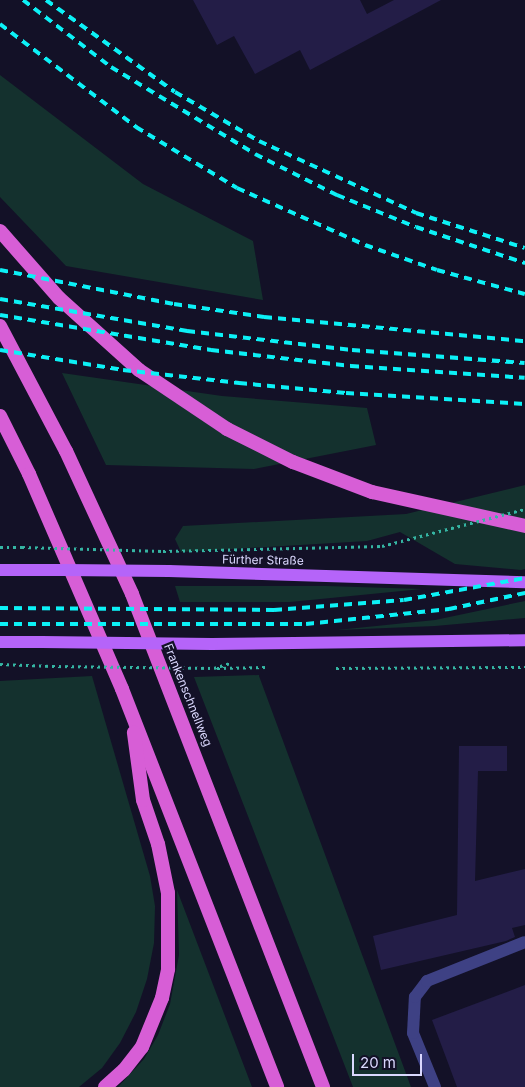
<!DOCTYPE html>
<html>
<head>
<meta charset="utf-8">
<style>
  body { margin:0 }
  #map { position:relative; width:525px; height:1087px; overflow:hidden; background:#131127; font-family:Inter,sans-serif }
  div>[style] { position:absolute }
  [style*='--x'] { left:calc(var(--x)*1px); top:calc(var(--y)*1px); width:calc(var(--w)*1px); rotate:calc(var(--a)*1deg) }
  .green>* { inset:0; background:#14312e }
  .building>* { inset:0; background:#231d47 }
  .path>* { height:3px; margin-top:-1.5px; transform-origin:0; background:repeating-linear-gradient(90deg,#35b5a3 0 2.5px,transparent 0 6.5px) }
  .service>* { height:12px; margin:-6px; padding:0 6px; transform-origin:6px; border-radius:6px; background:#3e4184 }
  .primary>* { height:12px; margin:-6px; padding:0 6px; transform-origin:6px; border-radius:6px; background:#b564f9 }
  .trunk>* { height:14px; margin:-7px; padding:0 7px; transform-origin:7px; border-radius:7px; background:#d75ed6 }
  .rail>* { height:4px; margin-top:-2px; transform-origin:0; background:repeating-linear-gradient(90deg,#0cf1f6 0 8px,transparent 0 14px) }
  .path-bridge>* { height:3px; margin-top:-1.5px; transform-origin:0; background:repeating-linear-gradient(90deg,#35b5a3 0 2.5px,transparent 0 6.5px) }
  .primary-bridge>* { height:12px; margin:-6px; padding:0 6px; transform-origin:6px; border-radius:6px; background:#b564f9 }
  span { translate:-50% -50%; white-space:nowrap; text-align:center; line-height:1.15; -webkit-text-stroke:4.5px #131127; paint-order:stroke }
  .street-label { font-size:12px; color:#dad8fe }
  .scale { position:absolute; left:352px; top:1054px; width:70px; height:22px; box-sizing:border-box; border:2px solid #dad8fe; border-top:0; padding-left:6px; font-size:15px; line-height:18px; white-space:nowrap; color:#dad8fe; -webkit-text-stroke:4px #131127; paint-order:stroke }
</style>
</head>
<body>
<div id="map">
  <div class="green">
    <div style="clip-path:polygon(0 75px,143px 184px,253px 241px,263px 300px,66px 266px,0 197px)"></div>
    <div style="clip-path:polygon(62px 373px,222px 396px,367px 408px,376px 445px,254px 469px,106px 465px)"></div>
    <div style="clip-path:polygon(525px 485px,525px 569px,521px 570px,455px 564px,400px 532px,367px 541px,181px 552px,175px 539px,183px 526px,406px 514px)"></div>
    <div style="clip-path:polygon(175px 586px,326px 586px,422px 589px,290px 602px,180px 602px)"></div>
    <div style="clip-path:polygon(525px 601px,525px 618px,435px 626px,337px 630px,435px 620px)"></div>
    <div style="clip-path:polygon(259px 675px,259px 676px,411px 1087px,353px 1087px,194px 677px)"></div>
    <div style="clip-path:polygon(92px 676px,150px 876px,155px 906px,154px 943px,147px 979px,136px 1012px,120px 1043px,102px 1068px,79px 1087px,0 1087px,0 681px)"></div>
    <div style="clip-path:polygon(177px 890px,252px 1087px,118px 1087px,144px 1059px,158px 1035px,170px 1004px,179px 955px)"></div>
  </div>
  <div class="building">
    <div style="clip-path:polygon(193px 0,360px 0,367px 14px,394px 0,441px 0,310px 70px,300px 50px,255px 74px,234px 36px,217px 45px)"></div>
    <div style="clip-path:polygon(459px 746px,507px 746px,507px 771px,478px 771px,475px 881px,525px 869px,525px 925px,512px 928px,515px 937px,506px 941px,381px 970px,373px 936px,457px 915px)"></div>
    <div style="clip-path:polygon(525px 985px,525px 1087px,457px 1087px,432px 1020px)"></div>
  </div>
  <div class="path">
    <div style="--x:0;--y:547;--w:22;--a:0"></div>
    <div style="--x:163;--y:551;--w:219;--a:-1.3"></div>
    <div style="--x:0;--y:664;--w:52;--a:2.2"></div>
    <div style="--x:214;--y:668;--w:17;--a:-17"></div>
    <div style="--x:217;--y:668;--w:50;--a:-1.1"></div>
    <div style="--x:336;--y:668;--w:189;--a:-0.3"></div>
  </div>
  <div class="service">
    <div style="--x:435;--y:1087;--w:58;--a:-112.2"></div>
    <div style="--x:413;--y:1033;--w:36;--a:-87"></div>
    <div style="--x:415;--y:997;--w:20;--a:-53"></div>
    <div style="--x:427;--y:981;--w:105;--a:-21.7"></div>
  </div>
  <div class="primary">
    <div style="--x:0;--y:570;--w:63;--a:0"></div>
    <div style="--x:169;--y:571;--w:356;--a:1.8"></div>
    <div style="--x:0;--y:642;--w:42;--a:0"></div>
    <div style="--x:212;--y:644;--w:313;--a:-0.7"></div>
  </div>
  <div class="trunk">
    <div style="--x:0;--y:231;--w:89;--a:48.6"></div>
    <div style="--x:59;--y:298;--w:108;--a:42"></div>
    <div style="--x:139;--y:370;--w:106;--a:33.8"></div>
    <div style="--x:227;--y:429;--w:74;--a:26.6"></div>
    <div style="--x:293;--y:462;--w:85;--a:20.8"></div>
    <div style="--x:372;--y:492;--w:157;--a:12.5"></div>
    <div style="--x:0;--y:326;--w:141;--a:62.2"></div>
    <div style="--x:66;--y:451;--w:157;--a:65.2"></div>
    <div style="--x:132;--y:594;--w:529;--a:68.82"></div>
    <div style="--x:0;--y:416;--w:65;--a:63.4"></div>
    <div style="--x:29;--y:474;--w:234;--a:66.6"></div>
    <div style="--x:122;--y:689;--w:427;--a:68.7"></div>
    <div style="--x:105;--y:1087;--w:25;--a:-42"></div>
    <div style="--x:124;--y:1070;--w:29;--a:-52"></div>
    <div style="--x:142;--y:1047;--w:53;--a:-67.8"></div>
    <div style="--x:162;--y:998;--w:30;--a:-78"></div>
    <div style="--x:168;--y:969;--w:76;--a:-90"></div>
    <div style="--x:168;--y:893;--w:50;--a:-101.5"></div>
    <div style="--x:158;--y:844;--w:46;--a:-108.8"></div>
    <div style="--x:143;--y:800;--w:68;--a:-97.7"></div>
  </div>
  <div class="rail">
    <div style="--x:23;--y:0;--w:111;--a:37.3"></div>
    <div style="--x:111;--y:67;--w:168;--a:31.1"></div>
    <div style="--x:255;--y:154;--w:92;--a:26.6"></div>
    <div style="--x:337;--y:195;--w:85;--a:22.1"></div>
    <div style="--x:416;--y:227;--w:115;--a:18.3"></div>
    <div style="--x:46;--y:0;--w:158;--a:35.5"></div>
    <div style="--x:175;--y:92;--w:97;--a:30.3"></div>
    <div style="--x:259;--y:141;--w:173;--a:24.6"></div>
    <div style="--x:416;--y:213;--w:114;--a:17.8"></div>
    <div style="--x:0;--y:24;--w:171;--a:37.1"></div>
    <div style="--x:136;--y:127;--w:118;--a:31.1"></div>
    <div style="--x:237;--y:188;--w:140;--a:24"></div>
    <div style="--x:365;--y:245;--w:76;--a:19.1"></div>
    <div style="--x:437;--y:270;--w:91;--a:15.3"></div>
    <div style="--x:0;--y:270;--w:177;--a:11.1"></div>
    <div style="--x:174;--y:304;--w:91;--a:8.2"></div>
    <div style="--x:264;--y:317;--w:262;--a:5.3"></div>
    <div style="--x:0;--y:299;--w:190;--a:9.7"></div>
    <div style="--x:187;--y:331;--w:166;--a:6.6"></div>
    <div style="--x:352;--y:350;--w:173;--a:4.3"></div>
    <div style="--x:0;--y:315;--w:214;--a:9.4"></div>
    <div style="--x:211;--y:350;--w:141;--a:6.5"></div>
    <div style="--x:351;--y:366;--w:174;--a:3.9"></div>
    <div style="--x:0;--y:350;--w:125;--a:9.2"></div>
    <div style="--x:123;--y:370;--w:117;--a:6.4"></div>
    <div style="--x:239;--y:383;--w:107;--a:5.3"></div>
    <div style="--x:346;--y:393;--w:179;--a:3.5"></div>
    <div style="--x:0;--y:608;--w:274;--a:0.4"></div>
    <div style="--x:274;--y:610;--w:130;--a:-4.4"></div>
    <div style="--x:404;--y:600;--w:123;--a:-10.3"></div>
    <div style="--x:0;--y:624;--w:306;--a:0"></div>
    <div style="--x:306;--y:624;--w:144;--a:-6"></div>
    <div style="--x:449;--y:609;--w:78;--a:-11.9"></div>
  </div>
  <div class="path-bridge">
    <div style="--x:382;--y:546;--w:148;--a:-14.5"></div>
    <div style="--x:22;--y:547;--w:141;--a:1.6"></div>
    <div style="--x:52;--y:666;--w:162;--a:0.7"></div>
  </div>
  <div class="primary-bridge">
    <div style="--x:63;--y:570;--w:106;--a:0.5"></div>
    <div style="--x:42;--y:642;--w:170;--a:0.7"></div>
  </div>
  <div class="street-label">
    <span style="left:263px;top:560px;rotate:1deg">Fürther Straße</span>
    <span style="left:188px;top:695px;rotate:68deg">Frankenschnellweg</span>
  </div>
  <div class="scale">20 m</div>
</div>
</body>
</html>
